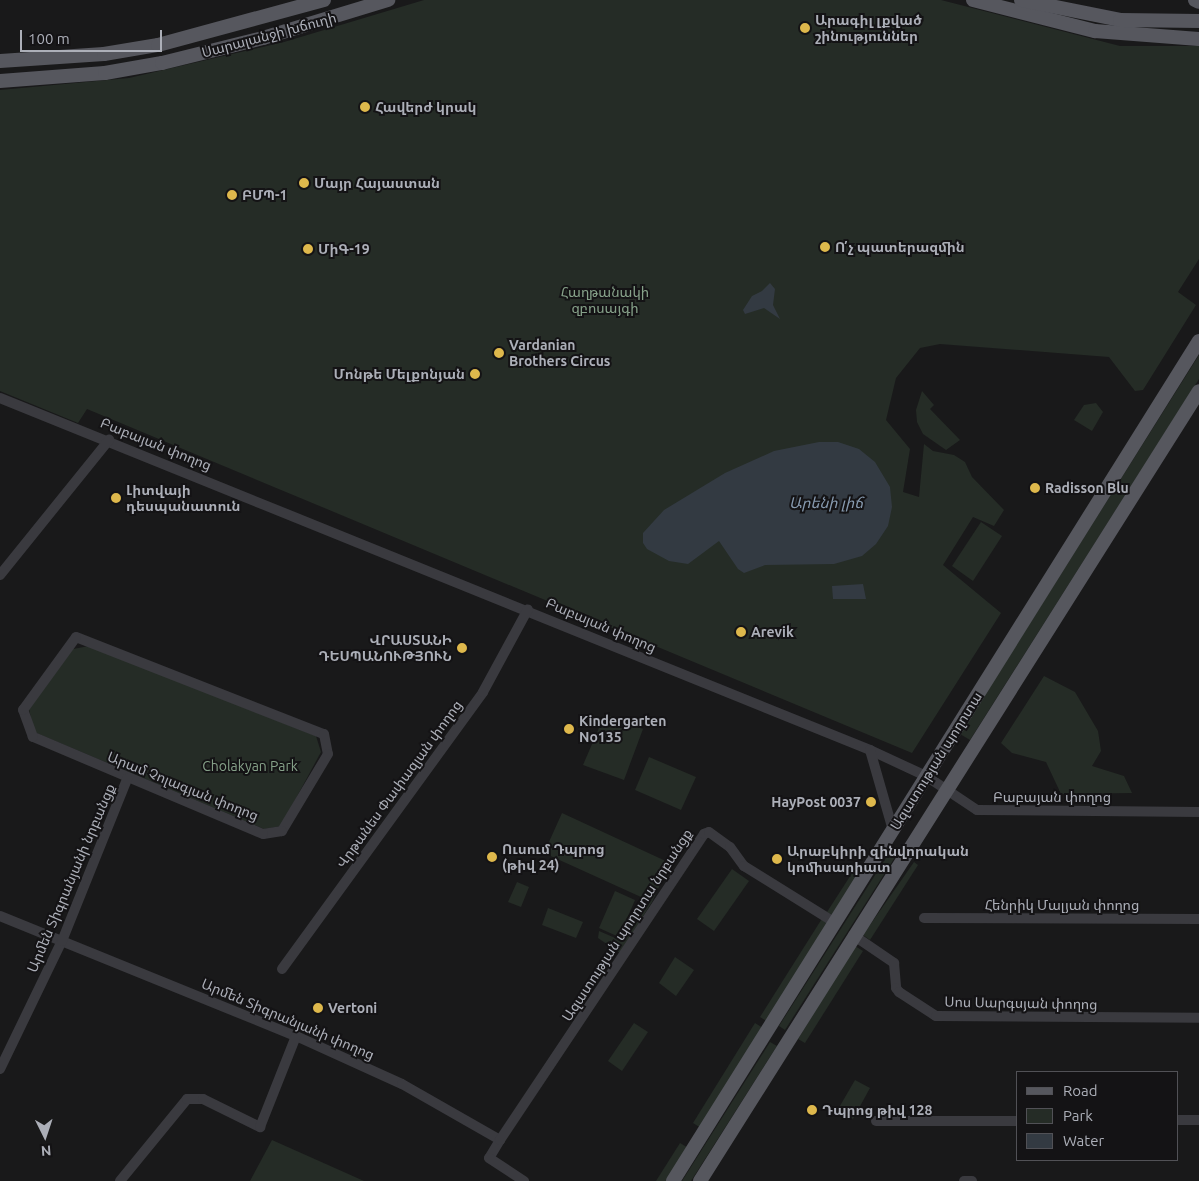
<!DOCTYPE html>
<html>
<head>
<meta charset="utf-8">
<style>
  body { margin:0 }
  #map { position:relative; width:1199px; height:1181px; overflow:hidden; background:#19191a; font-family:Ubuntu,"Noto Sans Armenian",sans-serif }
  div>[style] { position:absolute }
  [style*='--x'] { left:calc(var(--x)*1px); top:calc(var(--y)*1px); width:calc(var(--w)*1px); rotate:calc(var(--a)*1deg) }
  .green>* { inset:0; background:#252c26 }
  .water>* { inset:0; background:#333a42 }
  .minor>* { height:10px; margin:-5px; padding:0 5px; transform-origin:5px; border-radius:5px; background:#3a3a3f }
  .major>* { height:14px; margin:-7px; padding:0 7px; transform-origin:7px; border-radius:7px; background:#56575e }
  .dots>* { width:14px; height:14px; translate:-50% -50%; box-sizing:border-box; border:2px solid #141315; border-radius:50% }
  span { translate:-50% -50%; white-space:nowrap; text-align:center; line-height:1.15; -webkit-text-stroke:4px #141315; paint-order:stroke }
  .poi-label { font-size:14px; color:#acafb8; font-weight:700 }
  .left { translate:0 -50%; text-align:left }
  .right { translate:-100% -50%; text-align:right }
  .street-label { font-size:14px; color:#acafb8 }
  .park-label { font-size:14px; color:#86a189 }
  .water-label { font-size:15px; color:#879aaf; font-style:italic }
  .legend { position:absolute; left:1016px; top:1071px; width:162px; height:90px; box-sizing:border-box; background:#141315; border:1px solid #515156; margin:0; padding:6px 9px; list-style:none; font-size:15px; color:#acafb8 }
  .legend li { display:flex; align-items:center; gap:10px; height:25px }
  .legend b { width:25px; border:1px solid #515156 }
  .north { position:absolute; left:20px; top:1111px; width:50px; height:50px; -webkit-text-stroke:4px #141315; paint-order:stroke; rotate:176deg; font-size:14px; font-weight:700; line-height:20px; text-align:center; color:#acafb8 }
  .north::after { content:''; display:block; margin:auto; width:18px; height:22px; background:#acafb8; clip-path:polygon(50% 0,100% 100%,50% 72%,0 100%) }
  .scale { position:absolute; left:20px; top:30px; width:142px; height:22px; box-sizing:border-box; border:2px solid #acafb8; border-top:0; padding-left:6px; font-size:15px; line-height:18px; white-space:nowrap; color:#acafb8; -webkit-text-stroke:4px #141315; paint-order:stroke }
</style>
</head>
<body>
<div id="map">
  <div class="green">
    <div style="clip-path:polygon(424px 0,941px 0,1120px 46px,1199px 46px,1199px 259px,1178px 292px,1196px 305px,1143px 390px,1135px 391px,1109px 357px,940px 344px,920px 348px,896px 378px,886px 420px,910px 449px,903px 492px,919px 497px,924px 444px,933px 451px,954px 455px,965px 462px,972px 477px,1004px 510px,994px 526px,973px 517px,943px 565px,1001px 613px,912px 753px,87px 409px,78px 423px,0 391px,0 90px,129px 78px,284px 42px)"></div>
    <div style="clip-path:polygon(1199px 355px,1199px 379px,970px 740px,960px 734px)"></div>
    <div style="clip-path:polygon(922px 391px,934px 405px,930px 409px,960px 440px,946px 450px,923px 434px,917px 422px,916px 410px)"></div>
    <div style="clip-path:polygon(1096px 403px,1103px 412px,1092px 431px,1074px 420px,1084px 405px)"></div>
    <div style="clip-path:polygon(981px 522px,1002px 536px,973px 581px,952px 566px)"></div>
    <div style="clip-path:polygon(89px 646px,316px 736px,321px 752px,281px 826px,264px 829px,34px 732px,29px 709px,73px 649px)"></div>
    <div style="clip-path:polygon(1044px 676px,1075px 692px,1098px 731px,1101px 751px,1092px 766px,1124px 776px,1132px 793px,1061px 794px,1046px 762px,1012px 753px,1001px 743px)"></div>
    <div style="clip-path:polygon(605px 714px,643px 729px,624px 780px,583px 765px)"></div>
    <div style="clip-path:polygon(649px 757px,696px 777px,681px 810px,635px 790px)"></div>
    <div style="clip-path:polygon(562px 813px,670px 863px,652px 902px,620px 953px,598px 938px,599px 931px,620px 940px,641px 897px,544px 853px)"></div>
    <div style="clip-path:polygon(891px 850px,897px 854px,785px 1030px,779px 1026px)"></div>
    <div style="clip-path:polygon(914px 862px,918px 865px,870px 940px,863px 935px)"></div>
    <div style="clip-path:polygon(856px 867px,863px 871px,834px 916px,827px 912px)"></div>
    <div style="clip-path:polygon(732px 869px,749px 881px,714px 931px,697px 919px)"></div>
    <div style="clip-path:polygon(517px 882px,529px 887px,521px 907px,508px 902px)"></div>
    <div style="clip-path:polygon(615px 891px,635px 900px,619px 937px,599px 928px)"></div>
    <div style="clip-path:polygon(548px 908px,583px 922px,576px 938px,542px 925px)"></div>
    <div style="clip-path:polygon(823px 917px,831px 922px,768px 1022px,760px 1017px)"></div>
    <div style="clip-path:polygon(855px 946px,863px 951px,805px 1043px,798px 1039px)"></div>
    <div style="clip-path:polygon(675px 957px,694px 970px,676px 996px,659px 983px)"></div>
    <div style="clip-path:polygon(634px 1023px,648px 1032px,622px 1071px,608px 1061px)"></div>
    <div style="clip-path:polygon(755px 1023px,763px 1028px,701px 1128px,693px 1123px)"></div>
    <div style="clip-path:polygon(770px 1042px,777px 1046px,691px 1181px,682px 1181px)"></div>
    <div style="clip-path:polygon(855px 1080px,870px 1088px,853px 1119px,837px 1111px)"></div>
    <div style="clip-path:polygon(272px 1140px,364px 1181px,250px 1181px)"></div>
    <div style="clip-path:polygon(680px 1143px,690px 1149px,670px 1181px,656px 1181px)"></div>
  </div>
  <div class="water">
    <div style="clip-path:polygon(770px 283px,775px 289px,773px 305px,780px 319px,764px 308px,745px 314px,743px 310px,752px 296px,762px 291px)"></div>
    <div style="clip-path:polygon(819px 442px,838px 442px,859px 449px,875px 462px,890px 487px,892px 507px,888px 526px,876px 544px,862px 556px,834px 564px,765px 565px,744px 573px,738px 569px,719px 541px,688px 564px,669px 561px,647px 549px,643px 543px,643px 533px,664px 510px,725px 473px,774px 451px)"></div>
    <div style="clip-path:polygon(863px 584px,866px 599px,833px 599px,832px 586px)"></div>
  </div>
  <div class="minor">
    <div style="--x:0;--y:398;--w:939;--a:22.03"></div>
    <div style="--x:870;--y:750;--w:62;--a:24.9"></div>
    <div style="--x:926;--y:776;--w:61;--a:33.7"></div>
    <div style="--x:977;--y:810;--w:222;--a:0.5"></div>
    <div style="--x:0;--y:575;--w:174;--a:-51.1"></div>
    <div style="--x:76;--y:637;--w:266;--a:21.4"></div>
    <div style="--x:324;--y:734;--w:20;--a:79"></div>
    <div style="--x:328;--y:754;--w:90;--a:120.9"></div>
    <div style="--x:282;--y:831;--w:19;--a:171"></div>
    <div style="--x:263;--y:834;--w:250;--a:-157.1"></div>
    <div style="--x:33;--y:737;--w:29;--a:-110"></div>
    <div style="--x:23;--y:710;--w:90;--a:-54"></div>
    <div style="--x:870;--y:750;--w:83;--a:74"></div>
    <div style="--x:0;--y:916;--w:319;--a:22.1"></div>
    <div style="--x:296;--y:1036;--w:116;--a:24.4"></div>
    <div style="--x:402;--y:1084;--w:113;--a:29.7"></div>
    <div style="--x:500;--y:1140;--w:21;--a:121"></div>
    <div style="--x:489;--y:1158;--w:42;--a:33.3"></div>
    <div style="--x:924;--y:918;--w:275;--a:0.2"></div>
    <div style="--x:853;--y:935;--w:50;--a:34.3"></div>
    <div style="--x:894;--y:963;--w:25;--a:85"></div>
    <div style="--x:896;--y:988;--w:5;--a:53"></div>
    <div style="--x:899;--y:992;--w:44;--a:33"></div>
    <div style="--x:936;--y:1016;--w:263;--a:0.4"></div>
    <div style="--x:282;--y:969;--w:342;--a:-54"></div>
    <div style="--x:483;--y:692;--w:94;--a:-61.5"></div>
    <div style="--x:0;--y:1069;--w:142;--a:-64.2"></div>
    <div style="--x:62;--y:941;--w:175;--a:-68.1"></div>
    <div style="--x:1178;--y:1120;--w:21;--a:0"></div>
    <div style="--x:876;--y:1121;--w:142;--a:0"></div>
    <div style="--x:500;--y:1140;--w:368;--a:-56.3"></div>
    <div style="--x:704;--y:834;--w:5;--a:-22"></div>
    <div style="--x:709;--y:832;--w:26;--a:36"></div>
    <div style="--x:730;--y:847;--w:24;--a:54"></div>
    <div style="--x:744;--y:866;--w:106;--a:31.9"></div>
    <div style="--x:120;--y:1181;--w:106;--a:-50.7"></div>
    <div style="--x:187;--y:1099;--w:16;--a:0"></div>
    <div style="--x:203;--y:1099;--w:64;--a:26.2"></div>
    <div style="--x:260;--y:1127;--w:98;--a:-68.4"></div>
    <div style="--x:964;--y:1181;--w:8;--a:0"></div>
  </div>
  <div class="major">
    <div style="--x:973;--y:0;--w:126;--a:14.3"></div>
    <div style="--x:1095;--y:31;--w:104;--a:4.4"></div>
    <div style="--x:1021;--y:0;--w:101;--a:11.4"></div>
    <div style="--x:1120;--y:20;--w:79;--a:0.7"></div>
    <div style="--x:1195;--y:0;--w:4;--a:27"></div>
    <div style="--x:0;--y:61;--w:104;--a:-3.9"></div>
    <div style="--x:104;--y:54;--w:55;--a:-9.5"></div>
    <div style="--x:158;--y:45;--w:172;--a:-15.2"></div>
    <div style="--x:0;--y:81;--w:105;--a:-4.4"></div>
    <div style="--x:105;--y:73;--w:58;--a:-10"></div>
    <div style="--x:162;--y:63;--w:104;--a:-13.9"></div>
    <div style="--x:263;--y:38;--w:131;--a:-16.9"></div>
    <div style="--x:673;--y:1181;--w:991;--a:-57.95"></div>
    <div style="--x:700;--y:1181;--w:934;--a:-57.72"></div>
  </div>
  <div class="dots">
    <div style="left:805px;top:28px;background:#deb84c"></div>
    <div style="left:365px;top:107px;background:#deb84c"></div>
    <div style="left:304px;top:183px;background:#deb84c"></div>
    <div style="left:232px;top:195px;background:#deb84c"></div>
    <div style="left:825px;top:247px;background:#deb84c"></div>
    <div style="left:308px;top:249px;background:#deb84c"></div>
    <div style="left:499px;top:353px;background:#deb84c"></div>
    <div style="left:475px;top:374px;background:#deb84c"></div>
    <div style="left:1035px;top:488px;background:#deb84c"></div>
    <div style="left:116px;top:498px;background:#deb84c"></div>
    <div style="left:741px;top:632px;background:#deb84c"></div>
    <div style="left:462px;top:648px;background:#deb84c"></div>
    <div style="left:569px;top:729px;background:#deb84c"></div>
    <div style="left:871px;top:802px;background:#deb84c"></div>
    <div style="left:492px;top:857px;background:#deb84c"></div>
    <div style="left:777px;top:859px;background:#deb84c"></div>
    <div style="left:318px;top:1008px;background:#deb84c"></div>
    <div style="left:812px;top:1110px;background:#deb84c"></div>
  </div>
  <div class="poi-label">
    <span class="left" style="left:815px;top:28px">Արագիլ լքված<br>շինություններ</span>
    <span class="left" style="left:375px;top:107px">Հավերժ կրակ</span>
    <span class="left" style="left:314px;top:183px">Մայր Հայաստան</span>
    <span class="left" style="left:242px;top:195px">ԲՄՊ-1</span>
    <span class="left" style="left:835px;top:247px">Ո՛չ պատերազմին</span>
    <span class="left" style="left:318px;top:249px">ՄիԳ-19</span>
    <span class="left" style="left:509px;top:353px">Vardanian<br>Brothers Circus</span>
    <span class="right" style="left:465px;top:374px">Մոնթե Մելքոնյան</span>
    <span class="left" style="left:1045px;top:488px">Radisson Blu</span>
    <span class="left" style="left:126px;top:498px">Լիտվայի<br>դեսպանատուն</span>
    <span class="left" style="left:751px;top:632px">Arevik</span>
    <span class="right" style="left:452px;top:648px">ՎՐԱՍՏԱՆԻ<br>ԴԵՍՊԱՆՈՒԹՅՈՒՆ</span>
    <span class="left" style="left:579px;top:729px">Kindergarten<br>No135</span>
    <span class="right" style="left:861px;top:802px">HayPost 0037</span>
    <span class="left" style="left:502px;top:857px">Ուսում Դպրոց<br>(թիվ 24)</span>
    <span class="left" style="left:787px;top:859px">Արաբկիրի զինվորական<br>կոմիսարիատ</span>
    <span class="left" style="left:328px;top:1008px">Vertoni</span>
    <span class="left" style="left:822px;top:1110px">Դպրոց թիվ 128</span>
  </div>
  <div class="street-label">
    <span style="left:269px;top:35px;rotate:-15deg">Սարալանջի խճուղի</span>
    <span style="left:156px;top:444px;rotate:22deg">Բաբայան փողոց</span>
    <span style="left:601px;top:625px;rotate:23deg">Բաբայան փողոց</span>
    <span style="left:936px;top:761px;rotate:-58deg">Ազատության պողոտա</span>
    <span style="left:399px;top:784px;rotate:-54deg">Վրթանես Փափազյան փողոց</span>
    <span style="left:183px;top:786px;rotate:22deg">Արամ Չոլագյան փողոց</span>
    <span style="left:1052px;top:797px">Բաբայան փողոց</span>
    <span style="left:71px;top:878px;rotate:-67deg">Արմեն Տիգրանյանի նրբանցք</span>
    <span style="left:1062px;top:905px">Հենրիկ Մալյան փողոց</span>
    <span style="left:627px;top:925px;rotate:-57deg">Ազատության պողոտա նրբանցք</span>
    <span style="left:1021px;top:1003px;rotate:1deg">Սոս Սարգսյան փողոց</span>
    <span style="left:288px;top:1019px;rotate:23deg">Արմեն Տիգրանյանի փողոց</span>
  </div>
  <div class="park-label">
    <span style="left:605px;top:300px">Հաղթանակի<br>զբոսայգի</span>
    <span style="left:250px;top:766px">Cholakyan Park</span>
  </div>
  <div class="water-label">
    <span style="left:826px;top:503px">Արենի լիճ</span>
  </div>
  <ul class="legend">
  <li><b style="height:6px;background:#56575e"></b>Road</li>
  <li><b style="height:14px;background:#252c26"></b>Park</li>
  <li><b style="height:14px;background:#333a42"></b>Water</li>
  </ul>
  <div class="north">N</div>
  <div class="scale">100 m</div>
</div>
</body>
</html>
